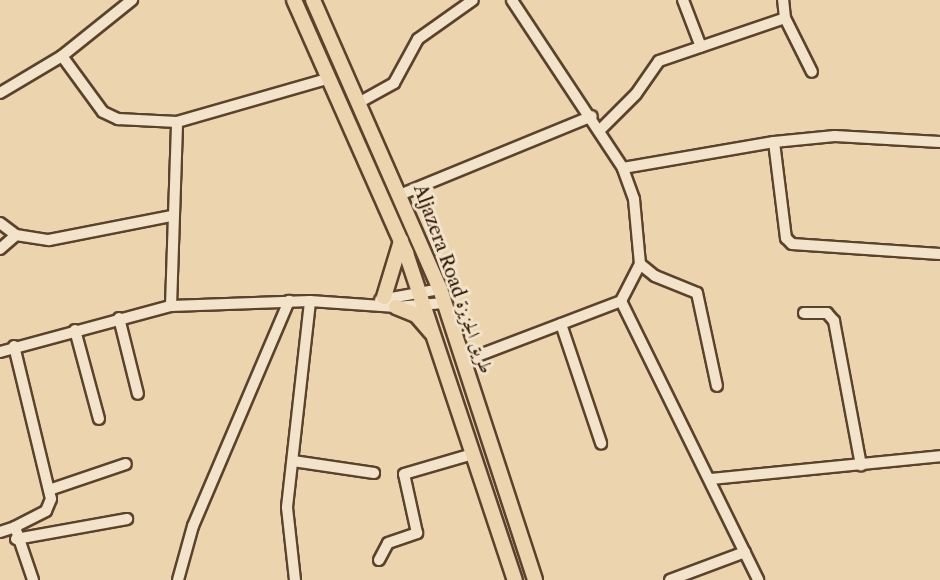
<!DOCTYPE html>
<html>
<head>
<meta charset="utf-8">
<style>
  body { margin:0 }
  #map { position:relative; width:940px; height:580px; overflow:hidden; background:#ebd4ae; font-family:"Libre Caslon Text",Amiri,serif }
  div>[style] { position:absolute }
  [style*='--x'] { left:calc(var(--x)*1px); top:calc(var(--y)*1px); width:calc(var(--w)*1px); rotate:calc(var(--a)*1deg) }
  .roads { filter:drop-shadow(2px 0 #5b422c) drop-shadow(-2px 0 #5b422c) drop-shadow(0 2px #5b422c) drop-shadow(0 -2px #5b422c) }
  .minor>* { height:10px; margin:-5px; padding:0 5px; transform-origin:5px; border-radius:5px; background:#f2e3ca }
  .major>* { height:14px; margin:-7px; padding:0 7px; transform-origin:7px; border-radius:7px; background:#ebd4ae }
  span { translate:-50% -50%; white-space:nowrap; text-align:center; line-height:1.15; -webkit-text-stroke:6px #f2e3ca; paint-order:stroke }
  .street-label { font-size:18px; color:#2b1200 }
</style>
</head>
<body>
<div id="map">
  <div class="roads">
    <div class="minor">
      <div style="--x:683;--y:0;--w:50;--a:69"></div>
      <div style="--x:785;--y:18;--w:60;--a:63.4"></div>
      <div style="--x:62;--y:56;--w:69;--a:53.8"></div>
      <div style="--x:103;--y:112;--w:17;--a:25"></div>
      <div style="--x:118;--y:119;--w:59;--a:2.9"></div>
      <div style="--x:0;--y:93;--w:72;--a:-30.8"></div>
      <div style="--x:62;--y:56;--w:90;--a:-38.7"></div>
      <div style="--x:360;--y:102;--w:39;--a:-29"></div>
      <div style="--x:394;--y:83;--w:50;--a:-61.4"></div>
      <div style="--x:418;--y:39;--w:67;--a:-35.3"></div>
      <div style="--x:601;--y:129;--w:49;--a:-45"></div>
      <div style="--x:636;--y:94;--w:40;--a:-55.1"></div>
      <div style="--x:659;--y:61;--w:133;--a:-18.8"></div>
      <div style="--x:785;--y:18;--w:18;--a:-96"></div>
      <div style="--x:774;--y:142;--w:97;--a:82.9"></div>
      <div style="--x:786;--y:238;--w:8;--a:45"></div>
      <div style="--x:792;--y:244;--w:148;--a:3.9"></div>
      <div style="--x:623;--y:168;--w:153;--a:-9.8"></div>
      <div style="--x:774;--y:142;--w:61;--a:-5.6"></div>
      <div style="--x:835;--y:136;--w:105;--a:3.3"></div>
      <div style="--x:402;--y:194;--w:205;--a:-22.3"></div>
      <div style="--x:0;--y:223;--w:20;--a:37"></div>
      <div style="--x:16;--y:235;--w:33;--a:9"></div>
      <div style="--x:49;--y:240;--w:124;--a:-11.1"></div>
      <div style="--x:0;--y:249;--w:21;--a:-41"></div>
      <div style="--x:640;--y:264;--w:19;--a:39"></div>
      <div style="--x:655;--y:276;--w:45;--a:22"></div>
      <div style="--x:697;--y:293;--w:95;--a:77.9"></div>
      <div style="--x:380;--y:300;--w:61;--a:-10.4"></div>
      <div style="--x:621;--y:301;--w:311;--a:63.8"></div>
      <div style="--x:171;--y:306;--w:184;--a:-88.1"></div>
      <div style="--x:177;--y:122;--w:159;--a:-16"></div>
      <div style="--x:804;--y:313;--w:23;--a:0"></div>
      <div style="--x:827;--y:313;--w:11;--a:49"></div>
      <div style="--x:834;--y:321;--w:147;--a:79.4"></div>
      <div style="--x:119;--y:318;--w:78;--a:76"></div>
      <div style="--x:561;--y:324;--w:126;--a:71.4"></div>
      <div style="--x:75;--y:330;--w:92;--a:74.9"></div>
      <div style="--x:14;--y:346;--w:157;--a:76.4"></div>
      <div style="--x:51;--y:499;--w:13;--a:113"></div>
      <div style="--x:46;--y:511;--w:35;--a:153"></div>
      <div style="--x:15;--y:527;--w:56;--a:71.2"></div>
      <div style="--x:0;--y:352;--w:177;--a:-15.1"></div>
      <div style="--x:171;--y:306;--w:139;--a:-2.1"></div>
      <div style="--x:310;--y:301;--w:86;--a:4"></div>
      <div style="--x:396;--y:307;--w:48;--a:-4.8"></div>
      <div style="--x:464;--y:361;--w:168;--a:-20.9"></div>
      <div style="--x:621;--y:301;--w:42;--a:-62.8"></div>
      <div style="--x:640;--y:264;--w:65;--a:-95.3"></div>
      <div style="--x:634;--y:199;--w:33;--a:-110"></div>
      <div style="--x:623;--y:168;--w:201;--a:-123.5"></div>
      <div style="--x:293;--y:461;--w:82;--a:8.4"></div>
      <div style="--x:711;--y:479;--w:230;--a:-5.7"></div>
      <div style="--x:49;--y:490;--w:81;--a:-18.7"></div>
      <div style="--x:0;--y:532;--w:16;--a:-18"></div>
      <div style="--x:16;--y:539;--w:113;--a:-10.2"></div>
      <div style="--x:379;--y:560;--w:19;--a:-62"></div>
      <div style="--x:388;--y:543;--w:31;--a:-19"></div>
      <div style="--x:417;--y:533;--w:60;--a:-102.4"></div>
      <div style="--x:404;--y:474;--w:72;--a:-16.2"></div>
      <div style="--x:178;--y:580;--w:56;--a:-74.5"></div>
      <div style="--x:193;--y:526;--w:245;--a:-66.9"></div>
      <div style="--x:295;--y:580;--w:73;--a:-96.3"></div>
      <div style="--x:287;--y:507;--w:207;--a:-83.6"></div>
      <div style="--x:670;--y:580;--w:80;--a:-20.5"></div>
    </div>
    <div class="major">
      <div style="--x:294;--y:0;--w:277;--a:66.1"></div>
      <div style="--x:406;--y:253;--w:345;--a:71.6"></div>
      <div style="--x:313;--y:0;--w:316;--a:66.3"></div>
      <div style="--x:440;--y:289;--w:306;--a:71.9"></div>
      <div style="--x:384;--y:297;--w:59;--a:-73.1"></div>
      <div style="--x:396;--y:307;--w:22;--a:22"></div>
      <div style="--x:416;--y:315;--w:23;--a:49"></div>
    </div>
  </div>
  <div class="street-label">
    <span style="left:453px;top:279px;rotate:70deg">Aljazera Road طريق الجزيزة</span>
  </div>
</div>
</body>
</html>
